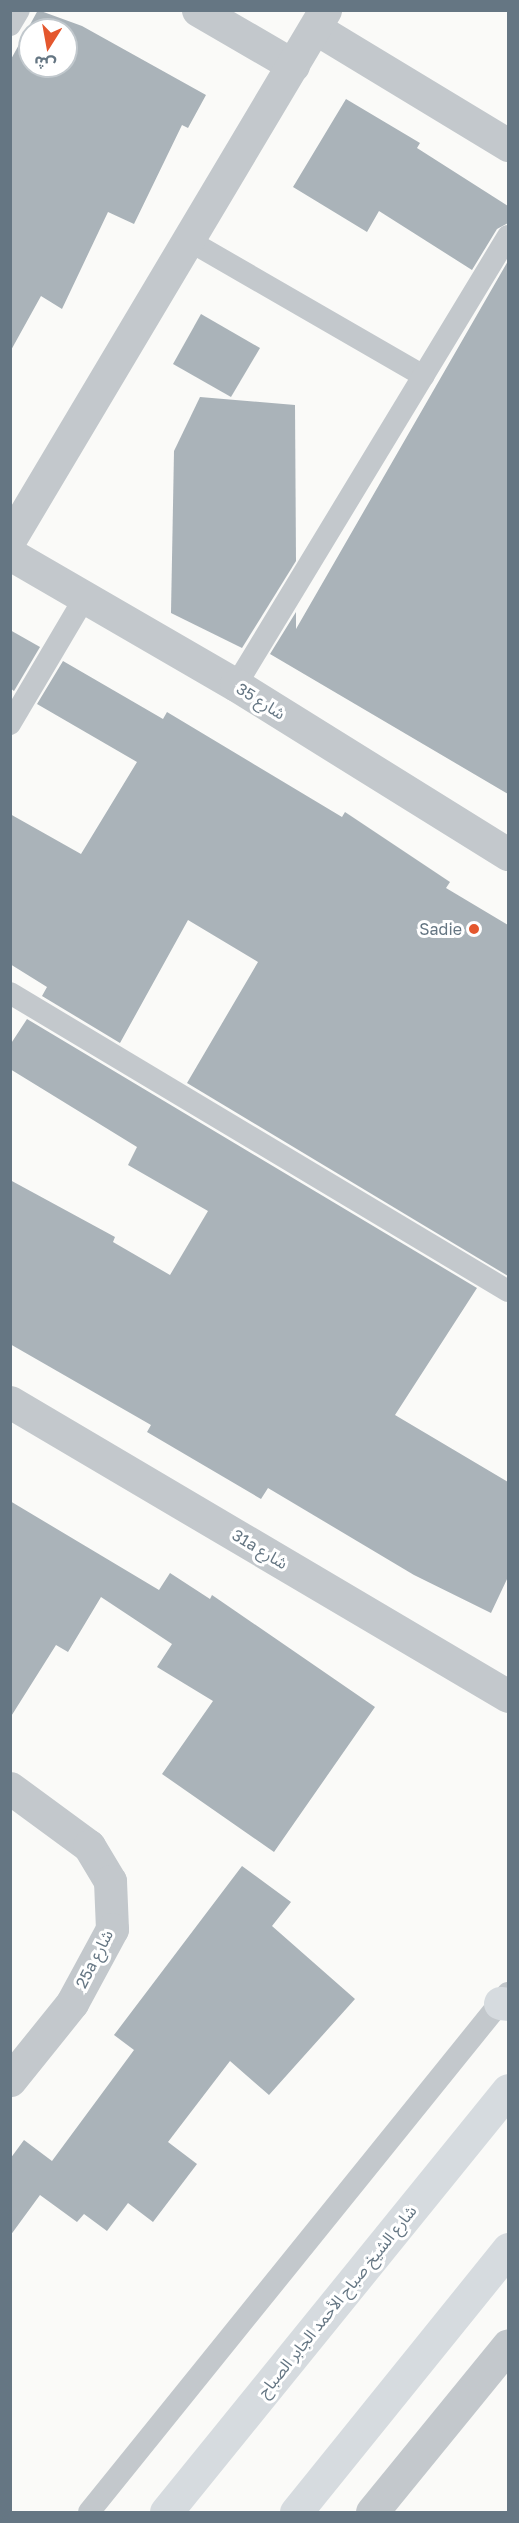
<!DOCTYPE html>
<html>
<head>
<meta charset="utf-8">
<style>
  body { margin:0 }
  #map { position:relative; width:519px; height:2523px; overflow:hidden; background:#fafaf8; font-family:"Golos Text","Noto Sans Arabic",sans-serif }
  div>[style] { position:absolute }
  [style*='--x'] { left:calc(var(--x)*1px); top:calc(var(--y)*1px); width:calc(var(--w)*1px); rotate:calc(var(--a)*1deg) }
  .building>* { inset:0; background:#aab3b9 }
  .service>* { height:22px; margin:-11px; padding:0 11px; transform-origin:11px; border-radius:11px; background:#c3c8cc }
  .minor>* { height:33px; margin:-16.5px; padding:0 16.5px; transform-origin:16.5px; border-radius:16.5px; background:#c3c8cc }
  .secondary>* { height:33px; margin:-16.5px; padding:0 16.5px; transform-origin:16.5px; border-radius:16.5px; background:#d6dbdf }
  .dots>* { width:16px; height:16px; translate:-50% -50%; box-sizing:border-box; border:3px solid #fff; border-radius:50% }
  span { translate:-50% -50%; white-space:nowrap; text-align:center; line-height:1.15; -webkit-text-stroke:6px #fff; paint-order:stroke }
  .street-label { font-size:16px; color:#657683 }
  .poi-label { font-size:16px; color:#657683 }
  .right { translate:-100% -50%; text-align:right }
  .frame { position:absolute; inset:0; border:12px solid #657683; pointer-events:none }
  .north { position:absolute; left:18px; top:18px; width:60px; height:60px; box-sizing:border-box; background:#fff; border:2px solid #c1c8cd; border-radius:50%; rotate:191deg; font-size:16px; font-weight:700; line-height:24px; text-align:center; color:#657683 }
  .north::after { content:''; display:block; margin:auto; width:21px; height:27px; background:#e4572e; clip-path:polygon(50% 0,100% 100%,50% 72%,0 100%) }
</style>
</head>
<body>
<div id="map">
  <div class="building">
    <div style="clip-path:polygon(evenodd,38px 10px,82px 26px,206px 95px,188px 128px,182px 125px,134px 224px,108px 212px,62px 309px,41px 296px,10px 352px,10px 61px,38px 10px,30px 30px,66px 30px,66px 66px,30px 66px,30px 30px)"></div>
    <div style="clip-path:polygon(346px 99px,420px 143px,417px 148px,508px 206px,508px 223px,497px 229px,472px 270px,379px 211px,367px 232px,293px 187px)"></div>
    <div style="clip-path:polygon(508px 261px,508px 794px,270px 654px,296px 612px,296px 629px)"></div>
    <div style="clip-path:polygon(201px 314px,260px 348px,231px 397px,173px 364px)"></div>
    <div style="clip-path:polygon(200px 397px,295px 405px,296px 561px,242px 648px,171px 613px,174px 451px)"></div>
    <div style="clip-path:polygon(10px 630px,40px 647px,14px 691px,10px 688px)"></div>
    <div style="clip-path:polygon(63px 661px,163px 719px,167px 712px,342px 817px,345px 812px,450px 882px,446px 888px,508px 925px,508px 1276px,187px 1083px,258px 962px,188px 920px,120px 1043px,42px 996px,47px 987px,10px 964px,10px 814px,81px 854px,137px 762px,37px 704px)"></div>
    <div style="clip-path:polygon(27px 1019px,477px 1288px,395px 1415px,508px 1482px,508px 1577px,491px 1613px,414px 1575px,268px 1488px,261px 1499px,147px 1432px,151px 1425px,10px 1344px,10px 1180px,115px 1237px,113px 1242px,170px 1275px,208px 1211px,128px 1165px,137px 1147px,10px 1069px,10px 1045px)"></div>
    <div style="clip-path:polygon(10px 1501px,159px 1590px,170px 1573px,210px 1599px,212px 1595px,375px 1707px,274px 1852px,162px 1774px,213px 1701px,157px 1667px,172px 1644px,101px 1597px,68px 1652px,56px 1645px,10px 1718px)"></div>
    <div style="clip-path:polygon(242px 1866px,291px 1902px,272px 1926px,355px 1999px,269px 2095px,230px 2061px,168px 2142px,197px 2164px,153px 2222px,128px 2203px,107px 2231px,84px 2214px,77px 2222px,40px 2195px,10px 2236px,10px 2159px,24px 2140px,52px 2161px,134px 2050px,114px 2035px)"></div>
  </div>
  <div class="service">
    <div style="--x:10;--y:25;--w:17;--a:-59"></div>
    <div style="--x:188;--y:240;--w:272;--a:30"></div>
    <div style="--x:236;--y:685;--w:525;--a:-58.79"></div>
    <div style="--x:10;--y:724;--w:147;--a:-59.4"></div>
    <div style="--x:10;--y:993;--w:580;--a:30.9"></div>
    <div style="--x:89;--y:2512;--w:667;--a:-51.09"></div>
  </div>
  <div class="minor">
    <div style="--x:198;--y:10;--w:110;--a:30.1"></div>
    <div style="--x:315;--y:28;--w:226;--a:31.2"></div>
    <div style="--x:10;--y:539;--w:616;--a:-59.23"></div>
    <div style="--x:10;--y:554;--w:261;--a:30.1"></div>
    <div style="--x:236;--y:685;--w:320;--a:31.9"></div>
    <div style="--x:10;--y:1402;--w:578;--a:30.56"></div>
    <div style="--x:10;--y:1788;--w:98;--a:36.3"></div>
    <div style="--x:89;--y:1846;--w:41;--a:59"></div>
    <div style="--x:110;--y:1881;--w:48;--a:87.6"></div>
    <div style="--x:112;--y:1929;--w:84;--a:118.4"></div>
    <div style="--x:72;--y:2003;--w:99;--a:128.8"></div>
    <div style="--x:372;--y:2512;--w:215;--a:-50.8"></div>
  </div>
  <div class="secondary">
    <div style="--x:500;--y:2003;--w:8;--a:7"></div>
    <div style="--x:166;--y:2512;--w:543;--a:-50.98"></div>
    <div style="--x:296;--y:2512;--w:338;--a:-51.1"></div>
  </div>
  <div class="dots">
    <div style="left:474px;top:929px;background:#e4572e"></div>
  </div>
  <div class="street-label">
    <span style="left:261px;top:701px;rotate:32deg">شارع 35</span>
    <span style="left:260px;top:1549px;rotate:31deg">31a شارع</span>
    <span style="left:94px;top:1959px;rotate:-63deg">25a شارع</span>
    <span style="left:337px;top:2301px;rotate:-51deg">شارع الشيخ صباح الأحمد الجابر الصباح</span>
  </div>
  <div class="poi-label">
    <span class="right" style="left:462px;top:929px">Sadie</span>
  </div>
  <div class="frame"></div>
  <div class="north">ش</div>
</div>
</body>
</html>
